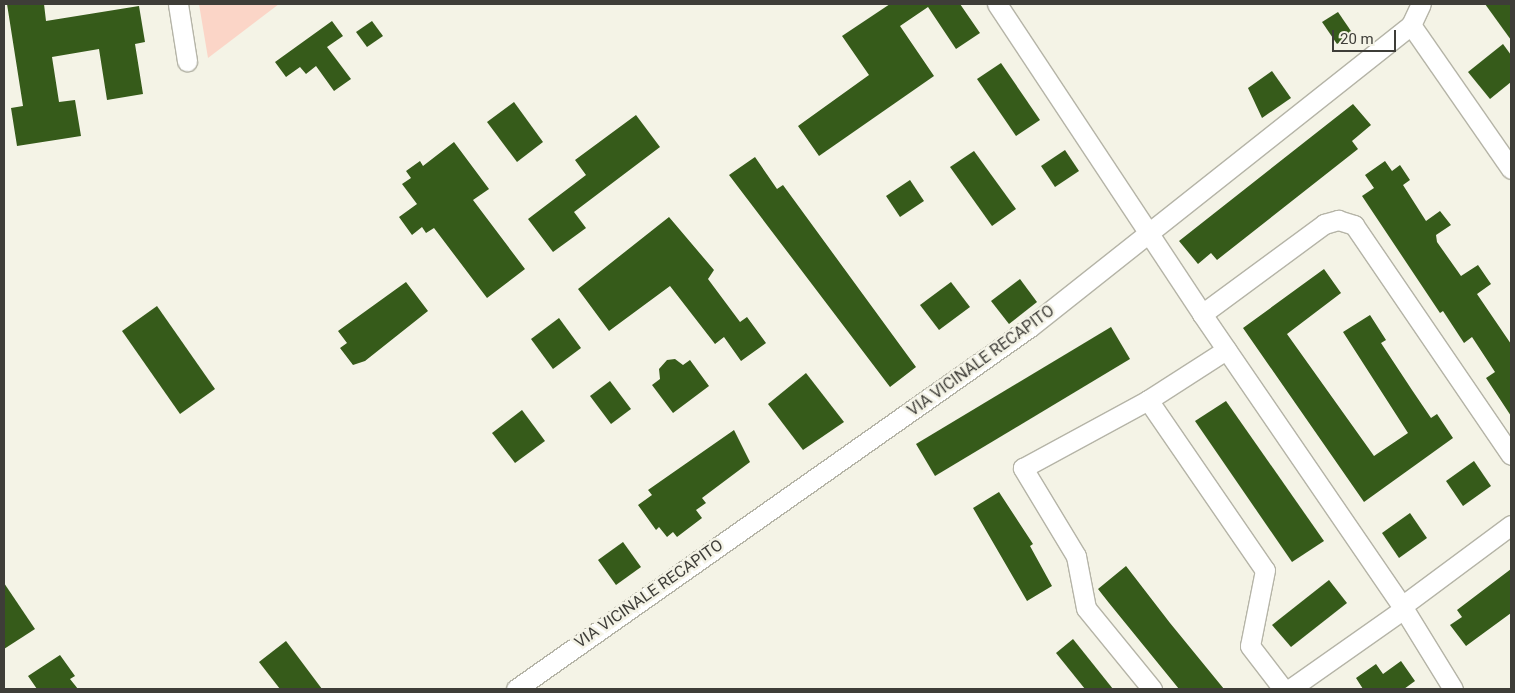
<!DOCTYPE html>
<html>
<head>
<meta charset="utf-8">
<style>
  body { margin:0 }
  #map { position:relative; width:1515px; height:693px; overflow:hidden; background:#f4f3e6; font-family:Roboto,sans-serif }
  div>[style] { position:absolute }
  [style*='--x'] { left:calc(var(--x)*1px); top:calc(var(--y)*1px); width:calc(var(--w)*1px); rotate:calc(var(--a)*1deg) }
  .green>* { inset:0; background:#fbd5c7 }
  .building>* { inset:0; background:#365b1a }
  .roads { filter:drop-shadow(1px 0 #b5b4a7) drop-shadow(-1px 0 #b5b4a7) drop-shadow(0 1px #b5b4a7) drop-shadow(0 -1px #b5b4a7) }
  .street>* { height:19px; margin:-9.5px; padding:0 9.5px; transform-origin:9.5px; border-radius:9.5px; background:#fff }
  span { translate:-50% -50%; white-space:nowrap; text-align:center; line-height:1.15; -webkit-text-stroke:5px #f4f3e6; paint-order:stroke }
  .street-label { font-size:16px; color:#3e3d38 }
  .frame { position:absolute; inset:0; border:5px solid #3e3d38; pointer-events:none }
  .scale { position:absolute; left:1332px; top:30px; width:64px; height:22px; box-sizing:border-box; border:2px solid #3e3d38; border-top:0; padding-left:6px; font-size:15px; line-height:18px; white-space:nowrap; color:#3e3d38; -webkit-text-stroke:4px #f4f3e6; paint-order:stroke }
</style>
</head>
<body>
<div id="map">
  <div class="green">
    <div style="clip-path:polygon(199px 4px,279px 4px,208px 58px)"></div>
  </div>
  <div class="building">
    <div style="clip-path:polygon(7px 4px,44px 4px,46px 21px,139px 6px,145px 42px,135px 44px,143px 94px,107px 100px,99px 49px,52px 57px,59px 102px,75px 100px,81px 136px,17px 146px,11px 108px,23px 106px)"></div>
    <div style="clip-path:polygon(890px 4px,960px 4px,980px 33px,956px 49px,928px 7px,900px 26px,934px 76px,819px 156px,798px 126px,869px 75px,842px 36px)"></div>
    <div style="clip-path:polygon(1485px 4px,1511px 4px,1511px 40px)"></div>
    <div style="clip-path:polygon(1338px 12px,1353px 34px,1337px 44px,1322px 22px)"></div>
    <div style="clip-path:polygon(332px 21px,343px 36px,327px 47px,351px 79px,334px 91px,316px 66px,306px 74px,300px 67px,286px 77px,275px 62px)"></div>
    <div style="clip-path:polygon(372px 21px,383px 36px,367px 47px,356px 32px)"></div>
    <div style="clip-path:polygon(1503px 44px,1511px 55px,1511px 82px,1490px 99px,1468px 72px)"></div>
    <div style="clip-path:polygon(1001px 63px,1040px 120px,1016px 136px,977px 79px)"></div>
    <div style="clip-path:polygon(1272px 71px,1291px 98px,1262px 118px,1248px 88px)"></div>
    <div style="clip-path:polygon(514px 102px,543px 142px,517px 162px,487px 122px)"></div>
    <div style="clip-path:polygon(1353px 104px,1371px 125px,1352px 141px,1358px 149px,1217px 260px,1211px 253px,1198px 264px,1179px 241px)"></div>
    <div style="clip-path:polygon(636px 115px,660px 147px,574px 212px,586px 228px,553px 252px,528px 219px,586px 175px,575px 160px)"></div>
    <div style="clip-path:polygon(454px 142px,489px 189px,473px 200px,525px 269px,487px 298px,434px 228px,426px 233px,422px 227px,412px 235px,399px 217px,417px 204px,402px 184px,411px 178px,406px 171px,420px 161px,423px 166px)"></div>
    <div style="clip-path:polygon(1065px 150px,1079px 171px,1055px 187px,1041px 166px)"></div>
    <div style="clip-path:polygon(974px 151px,1016px 209px,992px 226px,950px 167px)"></div>
    <div style="clip-path:polygon(755px 157px,777px 189px,783px 185px,916px 367px,890px 387px,729px 175px)"></div>
    <div style="clip-path:polygon(1385px 161px,1392px 171px,1400px 165px,1410px 180px,1403px 185px,1426px 221px,1440px 211px,1451px 225px,1436px 235px,1437px 242px,1461px 276px,1478px 265px,1491px 284px,1477px 294px,1511px 344px,1511px 416px,1486px 378px,1495px 372px,1472px 337px,1464px 343px,1443px 311px,1440px 313px,1362px 196px,1374px 188px,1365px 175px)"></div>
    <div style="clip-path:polygon(910px 180px,924px 201px,900px 217px,886px 196px)"></div>
    <div style="clip-path:polygon(669px 217px,714px 270px,708px 279px,740px 322px,747px 317px,766px 343px,741px 361px,724px 337px,715px 344px,670px 286px,609px 331px,578px 289px)"></div>
    <div style="clip-path:polygon(1324px 269px,1341px 293px,1287px 334px,1374px 456px,1408px 433px,1343px 332px,1370px 315px,1386px 340px,1381px 343px,1412px 390px,1431px 418px,1437px 414px,1453px 438px,1364px 502px,1243px 328px)"></div>
    <div style="clip-path:polygon(1020px 279px,1037px 302px,1009px 324px,991px 301px)"></div>
    <div style="clip-path:polygon(406px 282px,428px 311px,365px 361px,353px 365px,340px 348px,347px 343px,338px 331px)"></div>
    <div style="clip-path:polygon(951px 282px,970px 307px,939px 330px,920px 305px)"></div>
    <div style="clip-path:polygon(157px 306px,215px 389px,180px 414px,122px 331px)"></div>
    <div style="clip-path:polygon(559px 318px,581px 348px,553px 369px,531px 339px)"></div>
    <div style="clip-path:polygon(1111px 327px,1130px 359px,935px 476px,916px 444px)"></div>
    <div style="clip-path:polygon(675px 359px,683px 365px,690px 360px,709px 386px,673px 413px,652px 385px,660px 379px,659px 369px,667px 360px)"></div>
    <div style="clip-path:polygon(806px 373px,844px 422px,803px 450px,768px 404px)"></div>
    <div style="clip-path:polygon(610px 381px,631px 409px,611px 424px,590px 396px)"></div>
    <div style="clip-path:polygon(1226px 401px,1324px 541px,1292px 562px,1195px 421px)"></div>
    <div style="clip-path:polygon(522px 410px,545px 441px,515px 463px,492px 433px)"></div>
    <div style="clip-path:polygon(734px 430px,750px 462px,702px 498px,706px 503px,696px 510px,702px 518px,677px 537px,673px 532px,667px 537px,659px 527px,656px 530px,638px 505px,652px 495px,648px 490px)"></div>
    <div style="clip-path:polygon(1474px 461px,1491px 486px,1463px 506px,1446px 481px)"></div>
    <div style="clip-path:polygon(999px 492px,1033px 544px,1030px 546px,1052px 586px,1027px 601px,973px 508px)"></div>
    <div style="clip-path:polygon(1410px 513px,1427px 538px,1399px 558px,1382px 533px)"></div>
    <div style="clip-path:polygon(623px 542px,641px 567px,616px 585px,598px 560px)"></div>
    <div style="clip-path:polygon(1126px 566px,1170px 623px,1224px 689px,1179px 689px,1109px 603px,1098px 589px)"></div>
    <div style="clip-path:polygon(1511px 569px,1511px 613px,1466px 646px,1450px 625px,1462px 617px,1457px 610px)"></div>
    <div style="clip-path:polygon(1329px 580px,1347px 603px,1291px 647px,1272px 625px)"></div>
    <div style="clip-path:polygon(4px 583px,35px 629px,4px 649px)"></div>
    <div style="clip-path:polygon(1073px 639px,1113px 689px,1085px 689px,1056px 653px)"></div>
    <div style="clip-path:polygon(286px 641px,322px 689px,280px 689px,259px 662px)"></div>
    <div style="clip-path:polygon(60px 655px,75px 676px,70px 679px,78px 689px,37px 689px,28px 676px)"></div>
    <div style="clip-path:polygon(1401px 661px,1415px 681px,1404px 689px,1363px 689px,1356px 678px,1376px 664px,1383px 674px)"></div>
  </div>
  <div class="roads">
    <div class="street">
      <div style="--x:178;--y:4;--w:58;--a:81"></div>
      <div style="--x:997;--y:4;--w:372;--a:56.5"></div>
      <div style="--x:1202;--y:314;--w:354;--a:55.6"></div>
      <div style="--x:1402;--y:606;--w:97;--a:58.4"></div>
      <div style="--x:1411;--y:25;--w:175;--a:55.2"></div>
      <div style="--x:1202;--y:314;--w:152;--a:-36.4"></div>
      <div style="--x:1324;--y:224;--w:15;--a:-16"></div>
      <div style="--x:1338;--y:220;--w:17;--a:17"></div>
      <div style="--x:1354;--y:225;--w:278;--a:55.7"></div>
      <div style="--x:1148;--y:400;--w:206;--a:55.5"></div>
      <div style="--x:1265;--y:570;--w:77;--a:101.2"></div>
      <div style="--x:1250;--y:646;--w:54;--a:52.5"></div>
      <div style="--x:1402;--y:606;--w:136;--a:-36.6"></div>
      <div style="--x:516;--y:689;--w:629;--a:-35.16"></div>
      <div style="--x:1030;--y:327;--w:486;--a:-38.4"></div>
      <div style="--x:1411;--y:25;--w:23;--a:-65"></div>
      <div style="--x:1152;--y:689;--w:104;--a:-129.2"></div>
      <div style="--x:1086;--y:608;--w:53;--a:-100.9"></div>
      <div style="--x:1076;--y:556;--w:103;--a:-121.1"></div>
      <div style="--x:1023;--y:468;--w:142;--a:-28.5"></div>
      <div style="--x:1148;--y:400;--w:93;--a:-32.7"></div>
      <div style="--x:1290;--y:689;--w:139;--a:-35.1"></div>
    </div>
  </div>
  <div class="street-label">
    <span style="left:981px;top:361px;rotate:-36deg">VIA VICINALE RECAPITO</span>
    <span style="left:649px;top:594px;rotate:-35deg">VIA VICINALE RECAPITO</span>
  </div>
  <div class="frame"></div>
  <div class="scale">20 m</div>
</div>
</body>
</html>
